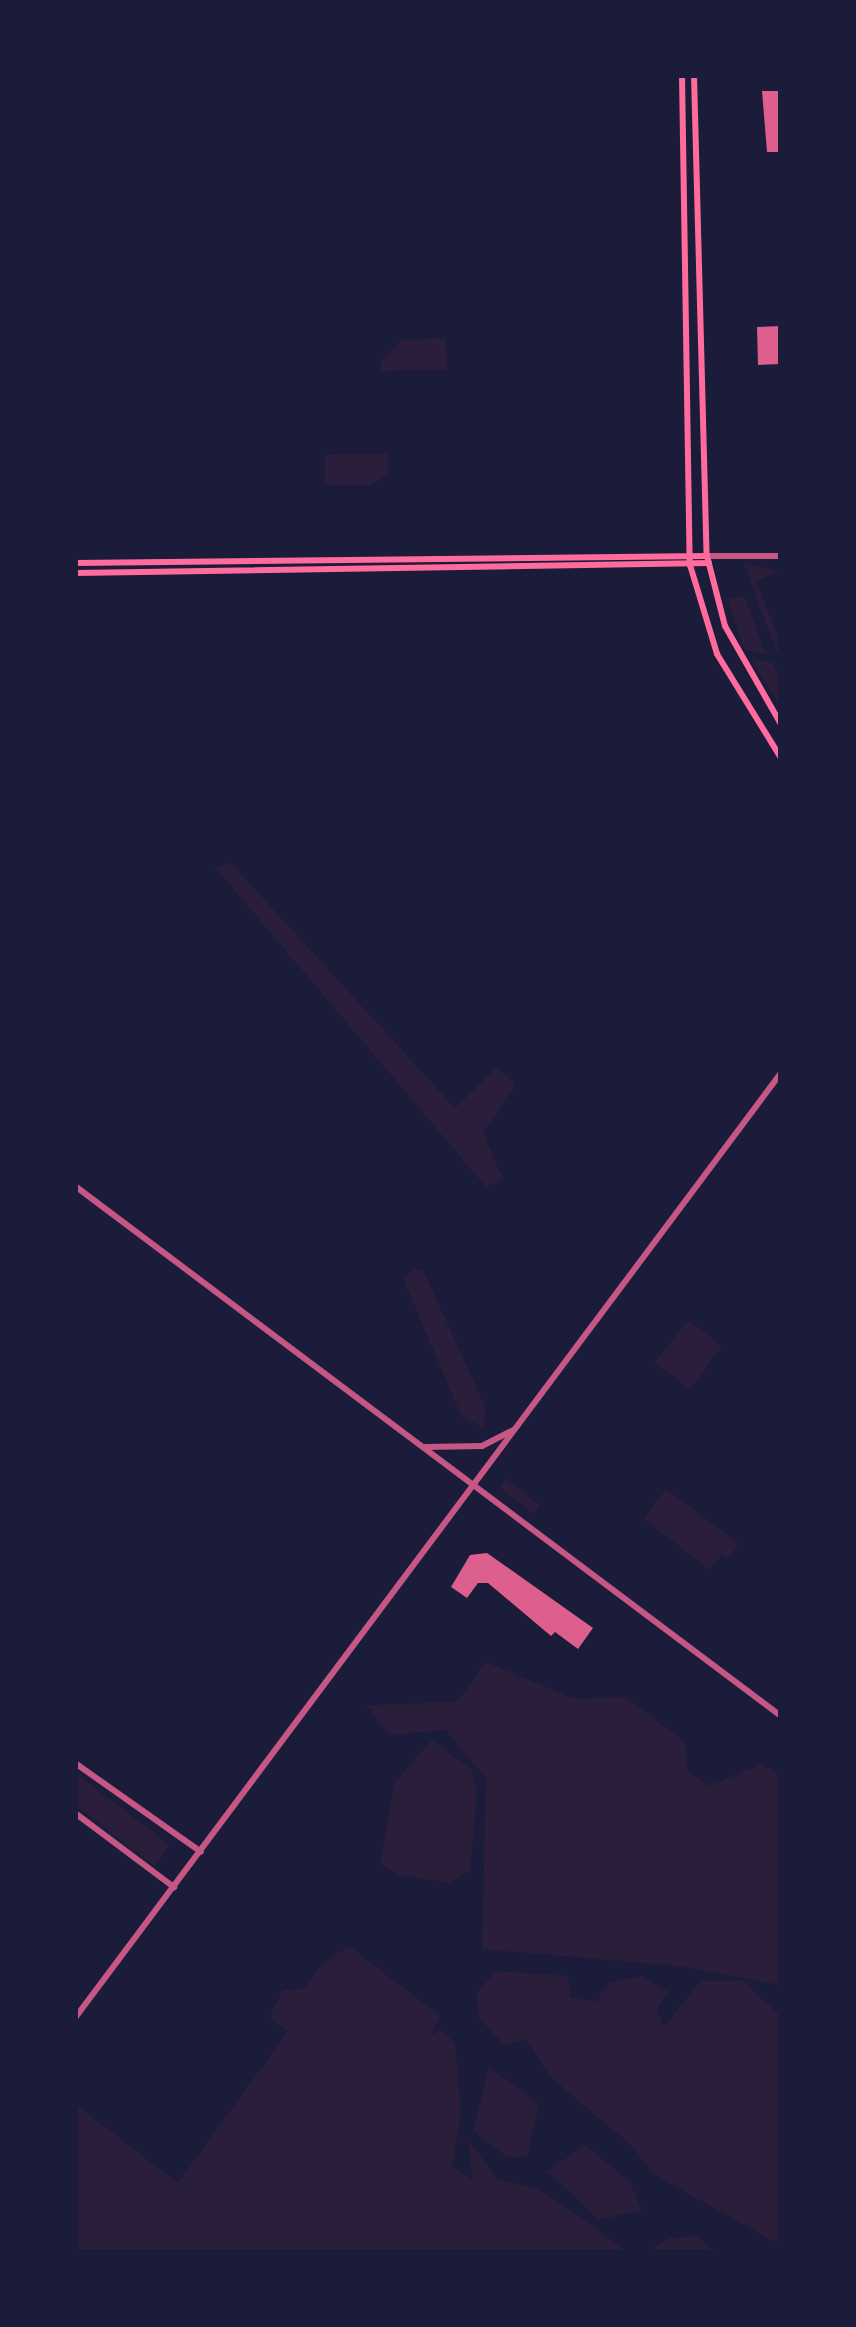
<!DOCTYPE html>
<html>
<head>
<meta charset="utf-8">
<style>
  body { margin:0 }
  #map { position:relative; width:856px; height:2327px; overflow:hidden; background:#1b1b3a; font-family:"Noto Sans",sans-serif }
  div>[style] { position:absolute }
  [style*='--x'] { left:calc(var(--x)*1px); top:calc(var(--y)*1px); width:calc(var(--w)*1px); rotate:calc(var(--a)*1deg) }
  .green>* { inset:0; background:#2a1e3b }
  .building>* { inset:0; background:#dd5f8e }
  .tertiary>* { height:6px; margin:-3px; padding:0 3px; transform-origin:3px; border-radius:3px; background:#c65784 }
  .secondary>* { height:6px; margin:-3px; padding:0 3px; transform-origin:3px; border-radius:3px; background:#ff6b9d }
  span { translate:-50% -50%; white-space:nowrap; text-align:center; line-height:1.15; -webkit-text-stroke:10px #1b1b3a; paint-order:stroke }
  .frame { position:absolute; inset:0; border:78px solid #1b1b3a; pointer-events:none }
</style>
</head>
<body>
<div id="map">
  <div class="green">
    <div style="clip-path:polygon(445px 338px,447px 370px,381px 371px,381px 362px,402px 340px)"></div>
    <div style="clip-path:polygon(389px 453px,388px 473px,371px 485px,325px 485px,325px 455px)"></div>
    <div style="clip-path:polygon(744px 563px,781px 571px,756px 581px,781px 644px,777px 653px)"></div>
    <div style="clip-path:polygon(741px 596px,746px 600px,766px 655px,744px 649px,727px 600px)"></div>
    <div style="clip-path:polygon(751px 658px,773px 663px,781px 679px,781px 707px)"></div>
    <div style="clip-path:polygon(231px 863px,455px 1108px,496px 1068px,516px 1083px,483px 1133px,503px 1179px,486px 1187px,215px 867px)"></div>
    <div style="clip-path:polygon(414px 1268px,423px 1270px,475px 1384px,486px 1410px,483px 1428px,461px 1415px,403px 1279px)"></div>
    <div style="clip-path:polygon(688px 1320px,722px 1346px,690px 1389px,655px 1363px)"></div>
    <div style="clip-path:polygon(506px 1479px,540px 1505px,534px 1514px,500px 1488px)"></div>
    <div style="clip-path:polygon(666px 1489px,739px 1544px,728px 1559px,722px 1555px,710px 1570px,644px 1519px)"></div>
    <div style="clip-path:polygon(486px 1662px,575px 1699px,626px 1697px,685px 1742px,688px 1770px,709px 1786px,762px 1764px,781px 1776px,781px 1985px,679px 1966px,482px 1949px,486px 1778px,445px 1730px,389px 1735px,367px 1705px,457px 1702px)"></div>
    <div style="clip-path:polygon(432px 1740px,471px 1769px,477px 1794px,470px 1871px,450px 1883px,399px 1875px,380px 1864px,395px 1782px)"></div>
    <div style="clip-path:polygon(75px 1773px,170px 1845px,155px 1866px,75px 1805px)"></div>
    <div style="clip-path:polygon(349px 1946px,440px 2016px,431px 2035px,443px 2030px,455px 2044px,461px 2115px,452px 2168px,473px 2180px,468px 2138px,496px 2179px,539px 2189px,629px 2252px,75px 2252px,75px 2104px,178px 2183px,288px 2031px,269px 2017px,283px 1990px,304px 1989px,323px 1963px)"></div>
    <div style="clip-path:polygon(496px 1971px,568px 1976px,570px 1997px,596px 2002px,609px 1982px,642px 1976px,669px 1992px,657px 2008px,664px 2027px,701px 1981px,743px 1981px,781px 2016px,781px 2245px,653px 2174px,632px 2146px,553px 2079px,526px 2039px,504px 2045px,478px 2017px,477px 1992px)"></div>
    <div style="clip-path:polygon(489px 2067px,539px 2104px,527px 2157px,507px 2157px,473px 2131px)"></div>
    <div style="clip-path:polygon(586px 2145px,630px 2182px,642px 2210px,599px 2220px,547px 2171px)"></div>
    <div style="clip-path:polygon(696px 2236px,717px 2252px,644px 2252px,670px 2238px)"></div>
  </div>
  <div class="building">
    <div style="clip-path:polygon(762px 91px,781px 91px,781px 152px,767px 152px)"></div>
    <div style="clip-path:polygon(781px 326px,781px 364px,758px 365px,757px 327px)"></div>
    <div style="clip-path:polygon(487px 1553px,593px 1628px,578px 1649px,555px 1632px,551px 1636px,488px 1583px,478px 1583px,467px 1598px,451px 1587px,470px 1555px)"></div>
  </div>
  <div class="tertiary">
    <div style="--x:707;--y:556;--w:74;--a:0"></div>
    <div style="--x:75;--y:1186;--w:883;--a:36.9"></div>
    <div style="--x:425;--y:1447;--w:57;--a:-1"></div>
    <div style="--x:482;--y:1446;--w:35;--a:-27"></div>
    <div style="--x:75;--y:1763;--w:154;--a:35.2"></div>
    <div style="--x:75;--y:1813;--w:124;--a:36.8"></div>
    <div style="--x:75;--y:2018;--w:1180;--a:-53.24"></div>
  </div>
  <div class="secondary">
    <div style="--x:682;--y:75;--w:490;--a:89.1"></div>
    <div style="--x:690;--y:565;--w:93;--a:73.1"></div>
    <div style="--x:717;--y:654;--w:122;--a:58.4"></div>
    <div style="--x:694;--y:75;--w:481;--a:88.5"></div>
    <div style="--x:707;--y:556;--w:72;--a:75.6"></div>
    <div style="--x:725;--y:626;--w:113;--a:60.3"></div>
    <div style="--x:75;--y:563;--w:632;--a:-0.63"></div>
    <div style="--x:75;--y:573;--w:634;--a:-0.9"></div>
  </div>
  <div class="frame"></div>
</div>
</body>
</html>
